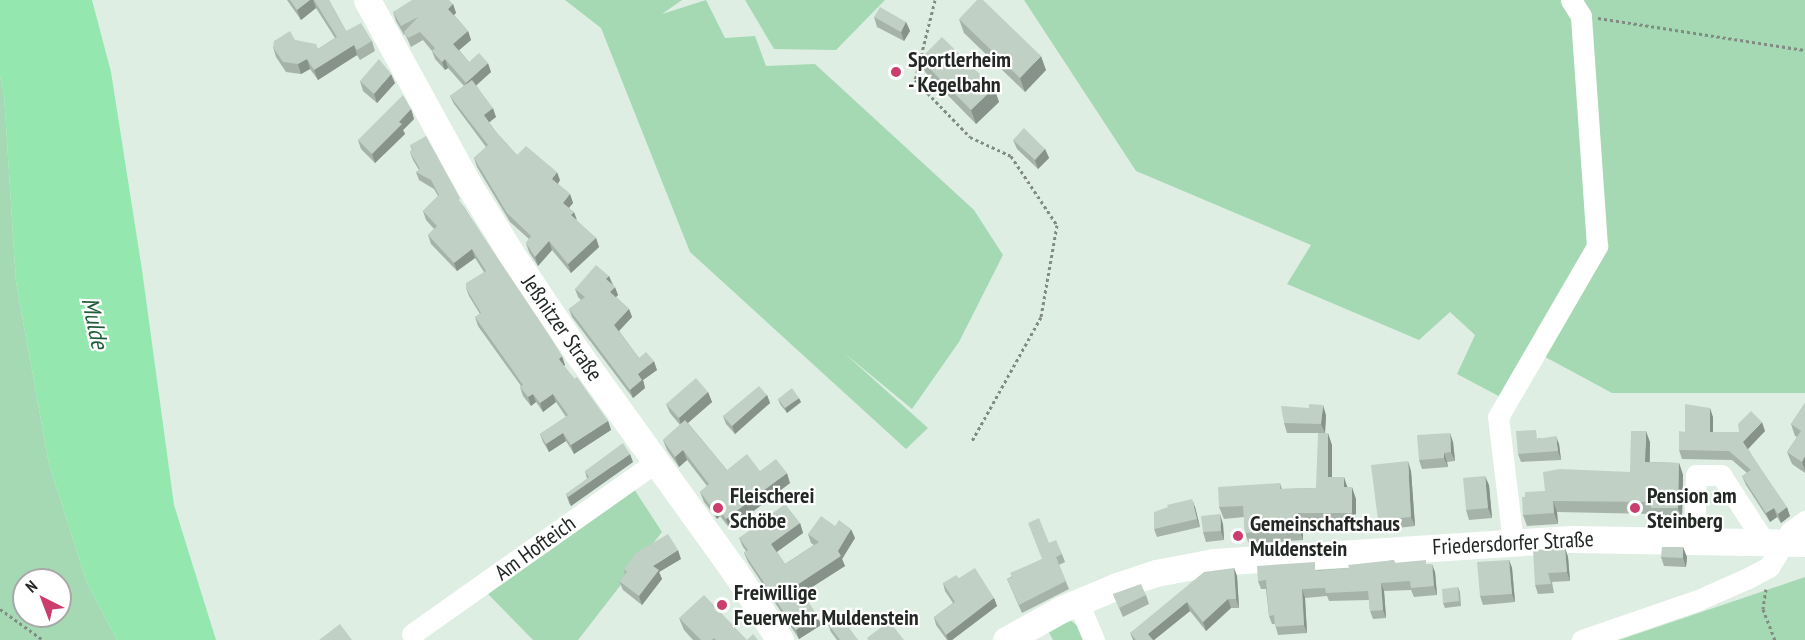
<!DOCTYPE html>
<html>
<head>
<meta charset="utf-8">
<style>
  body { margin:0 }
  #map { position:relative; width:1805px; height:640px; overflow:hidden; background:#dfeee3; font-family:"PT Sans Narrow",sans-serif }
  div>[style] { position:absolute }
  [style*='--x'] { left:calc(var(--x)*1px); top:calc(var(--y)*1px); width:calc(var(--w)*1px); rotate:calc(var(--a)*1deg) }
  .green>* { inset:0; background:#a5d9b4 }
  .water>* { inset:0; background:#94e7af }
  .path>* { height:3px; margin-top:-1.5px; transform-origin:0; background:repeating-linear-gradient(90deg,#818b84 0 3px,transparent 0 6px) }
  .minor>* { height:21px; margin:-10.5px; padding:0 10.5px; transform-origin:10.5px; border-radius:10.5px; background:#fff }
  .major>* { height:27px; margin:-13.5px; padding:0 13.5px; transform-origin:13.5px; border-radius:13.5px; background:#fff }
  .wall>* { inset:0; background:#a6b3a9 }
  .shaded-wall>* { inset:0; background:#87928a }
  .building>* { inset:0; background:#c1d0c5 }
  .dots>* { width:16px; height:16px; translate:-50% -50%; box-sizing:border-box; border:3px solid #fff; border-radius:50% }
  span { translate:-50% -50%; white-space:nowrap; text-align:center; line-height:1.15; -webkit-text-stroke:4.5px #fff; paint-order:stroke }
  .poi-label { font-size:22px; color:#232825; font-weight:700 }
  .left { translate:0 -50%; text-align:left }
  .street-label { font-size:22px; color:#232825 }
  .water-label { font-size:24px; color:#225d39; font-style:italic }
  .north { position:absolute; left:12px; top:568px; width:60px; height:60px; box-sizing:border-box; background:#fff; border:2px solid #a7a9a8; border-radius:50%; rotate:318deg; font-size:16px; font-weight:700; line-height:24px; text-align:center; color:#232825 }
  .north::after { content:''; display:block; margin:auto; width:21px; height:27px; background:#ca3d6d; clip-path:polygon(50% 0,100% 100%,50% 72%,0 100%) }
</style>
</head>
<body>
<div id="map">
  <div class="green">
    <div style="clip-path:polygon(565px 0,682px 0,662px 14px,706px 0,725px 38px,755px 36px,766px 66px,815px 64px,974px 210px,1003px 255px,959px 342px,912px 409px,843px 352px,928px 428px,906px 449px,690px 252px,601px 28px)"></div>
    <div style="clip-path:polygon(745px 0,885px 0,836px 50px,774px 49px)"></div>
    <div style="clip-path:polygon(1024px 0,1805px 0,1805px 393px,1612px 393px,1536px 352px,1508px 401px,1457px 374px,1475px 335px,1450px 312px,1419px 340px,1287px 284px,1311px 245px,1136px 171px)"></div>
    <div style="clip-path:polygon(evenodd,0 76px,4px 94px,16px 282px,49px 464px,87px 583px,117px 640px,0 640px,0 76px,24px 580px,60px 580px,60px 616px,24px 616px,24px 580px)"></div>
    <div style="clip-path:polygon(634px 489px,662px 532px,578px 640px,533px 640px,488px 594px)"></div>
    <div style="clip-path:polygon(1805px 577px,1805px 640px,1619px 640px)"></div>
    <div style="clip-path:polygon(1069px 619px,1081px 629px,1085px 640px,1053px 640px,1045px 625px)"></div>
  </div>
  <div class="water">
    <div style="clip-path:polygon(0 0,92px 0,111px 72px,142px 270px,174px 505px,216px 640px,117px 640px,87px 583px,49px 464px,16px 282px,4px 94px,0 76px)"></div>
  </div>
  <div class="path">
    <div style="--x:935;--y:0;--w:82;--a:104"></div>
    <div style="--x:915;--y:80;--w:79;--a:46"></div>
    <div style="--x:970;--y:137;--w:45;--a:24.9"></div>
    <div style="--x:1011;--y:156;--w:83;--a:56.3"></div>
    <div style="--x:1057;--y:225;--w:93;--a:99.9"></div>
    <div style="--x:1041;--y:317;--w:142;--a:119.1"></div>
    <div style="--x:1598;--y:18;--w:209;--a:8.8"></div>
    <div style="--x:1766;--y:589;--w:20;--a:99"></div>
    <div style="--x:1763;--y:609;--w:33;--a:69"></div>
    <div style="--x:0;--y:609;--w:53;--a:35.8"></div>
  </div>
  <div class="minor">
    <div style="--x:1694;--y:541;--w:66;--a:-88.3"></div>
    <div style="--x:1696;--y:475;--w:25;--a:0"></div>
    <div style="--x:1721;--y:475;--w:81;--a:57.1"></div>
    <div style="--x:1513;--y:542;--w:126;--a:-96.8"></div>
    <div style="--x:1498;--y:417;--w:198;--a:-59.9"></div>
    <div style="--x:1597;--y:246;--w:231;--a:-94"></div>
    <div style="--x:1581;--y:16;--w:19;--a:-122"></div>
    <div style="--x:1078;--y:602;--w:41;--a:67.2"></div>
    <div style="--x:412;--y:634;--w:300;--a:-35.2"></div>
    <div style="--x:1582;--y:640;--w:123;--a:-19"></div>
    <div style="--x:1698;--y:600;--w:55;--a:-23.7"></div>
    <div style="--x:1748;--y:578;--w:24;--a:-28"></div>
    <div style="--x:1769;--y:567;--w:41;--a:-59"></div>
    <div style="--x:1790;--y:532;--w:19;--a:-36"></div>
  </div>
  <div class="major">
    <div style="--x:367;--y:0;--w:213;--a:61.2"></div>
    <div style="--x:470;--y:187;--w:80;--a:58.3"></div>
    <div style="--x:512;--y:255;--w:117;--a:56.2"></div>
    <div style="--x:577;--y:352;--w:271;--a:54.3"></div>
    <div style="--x:735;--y:572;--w:82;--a:56.5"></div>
    <div style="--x:1006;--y:640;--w:64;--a:-29"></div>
    <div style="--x:1062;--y:609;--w:60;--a:-22.7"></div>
    <div style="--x:1117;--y:586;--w:41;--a:-18.4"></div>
    <div style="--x:1156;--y:573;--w:59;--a:-10.7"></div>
    <div style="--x:1214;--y:562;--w:360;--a:-3.7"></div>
    <div style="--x:1573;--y:539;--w:232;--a:1"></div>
  </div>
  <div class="wall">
    <div style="clip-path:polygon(287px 0,329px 0,346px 31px,372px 41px,375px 51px,360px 60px,357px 55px,318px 80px,310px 69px,301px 74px,286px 72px,276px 57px,273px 47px,295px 40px,318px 49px,335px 38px,316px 8px,301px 20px)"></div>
    <div style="clip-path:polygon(453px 4px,456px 13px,454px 15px,468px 31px,471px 40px,459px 50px,469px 62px,491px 72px,476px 85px,496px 117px,489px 122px,496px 132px,517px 155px,560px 180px,558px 184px,570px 194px,573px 203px,569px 208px,577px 221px,596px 238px,599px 247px,571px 273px,552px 250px,538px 266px,529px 252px,526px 243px,529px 239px,510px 222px,477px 167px,474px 158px,486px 147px,454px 104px,450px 96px,464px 86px,448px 68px,445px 70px,435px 59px,432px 51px,423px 40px,411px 47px,405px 34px,404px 35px,396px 21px,393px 12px)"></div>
    <div style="clip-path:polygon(874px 17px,906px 22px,910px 31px,904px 41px,877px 27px)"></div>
    <div style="clip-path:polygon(959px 19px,1046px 70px,1025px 92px,964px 33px)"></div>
    <div style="clip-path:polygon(920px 59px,994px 88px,999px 102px,976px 124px,925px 72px)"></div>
    <div style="clip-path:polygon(360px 81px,395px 83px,377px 103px,363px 91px)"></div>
    <div style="clip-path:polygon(411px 109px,414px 119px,403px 130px,405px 134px,375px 163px,361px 149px,358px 140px)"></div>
    <div style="clip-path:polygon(1013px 140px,1045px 149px,1049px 158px,1038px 169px,1017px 149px)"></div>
    <div style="clip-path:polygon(410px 145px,464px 207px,565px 365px,564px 366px,608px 421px,611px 430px,574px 454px,566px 441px,549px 452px,543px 442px,540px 434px,566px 417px,556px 402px,543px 412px,536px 402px,531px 406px,523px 396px,520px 387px,521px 386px,478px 326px,475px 317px,480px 314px,469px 296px,466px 288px,484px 272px,475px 258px,457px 271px,431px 244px,428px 235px,434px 229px,426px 220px,423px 211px,438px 196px,434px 189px,419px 180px,416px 172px,419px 170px,413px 160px,410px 152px,412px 150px)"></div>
    <div style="clip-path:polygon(609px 276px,618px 295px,616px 297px,629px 309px,632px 317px,619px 331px,639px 358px,657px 370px,643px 380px,645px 388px,633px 398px,572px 317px,569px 309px,581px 300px,578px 297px,575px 289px)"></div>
    <div style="clip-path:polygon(708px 392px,712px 402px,688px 423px,727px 470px,760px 471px,790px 483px,730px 529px,720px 516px,717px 519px,704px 502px,700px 492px,707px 486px,687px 460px,679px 467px,667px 450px,663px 440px,680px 425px,670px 413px,666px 404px)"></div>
    <div style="clip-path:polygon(767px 395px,770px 403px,735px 434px,726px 424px,723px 416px)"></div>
    <div style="clip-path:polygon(778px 399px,801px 402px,787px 413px,780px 404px)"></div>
    <div style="clip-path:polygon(1805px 403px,1805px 473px,1792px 464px,1787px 452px,1797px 437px,1795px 436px,1791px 424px)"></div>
    <div style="clip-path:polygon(1326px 415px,1325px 433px,1287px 433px,1284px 423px)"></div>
    <div style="clip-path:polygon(1713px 417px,1713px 432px,1739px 432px,1765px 431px,1748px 449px,1790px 516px,1781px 523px,1777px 517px,1770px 522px,1746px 485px,1742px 476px,1747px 473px,1732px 460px,1682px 459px,1679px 450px,1685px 432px)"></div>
    <div style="clip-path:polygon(1539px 438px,1559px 444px,1561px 460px,1521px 462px,1518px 454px)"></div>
    <div style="clip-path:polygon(1453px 442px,1455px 461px,1447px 462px,1448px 467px,1422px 469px,1419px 460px)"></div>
    <div style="clip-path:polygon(1650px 442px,1650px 462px,1679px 463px,1683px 475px,1682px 520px,1655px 519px,1654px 514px,1557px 512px,1558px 524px,1527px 526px,1523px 515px,1525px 497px,1545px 491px,1630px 472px)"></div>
    <div style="clip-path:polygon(1332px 445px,1332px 477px,1348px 487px,1356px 499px,1356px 524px,1303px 524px,1303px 540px,1249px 544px,1245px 533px,1244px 517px,1224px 519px,1219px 507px,1280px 483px,1282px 489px,1316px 488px)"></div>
    <div style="clip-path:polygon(633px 462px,571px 506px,569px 503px,566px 494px,587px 479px,585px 471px)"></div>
    <div style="clip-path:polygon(1411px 471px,1415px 526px,1381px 530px,1378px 520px)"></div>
    <div style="clip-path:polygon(1489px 485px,1492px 518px,1469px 520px,1466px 510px)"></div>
    <div style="clip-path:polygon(1195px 507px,1200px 527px,1157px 537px,1154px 529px)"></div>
    <div style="clip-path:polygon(800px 523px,803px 533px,777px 552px,785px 564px,814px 545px,811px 543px,808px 534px,835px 526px,855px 538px,842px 559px,845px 566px,803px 593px,821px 625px,799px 639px,748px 562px,744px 553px,746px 551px,743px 547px,739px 538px)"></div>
    <div style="clip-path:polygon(1223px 524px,1224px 540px,1206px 542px,1203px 532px)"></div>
    <div style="clip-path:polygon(1049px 543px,1062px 554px,1065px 562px,1059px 565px,1069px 589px,1022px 613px,1007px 579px,1042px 559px)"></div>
    <div style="clip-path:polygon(1565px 548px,1568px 557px,1570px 581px,1552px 582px,1554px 593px,1538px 594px,1535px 585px)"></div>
    <div style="clip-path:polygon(1661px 557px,1687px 557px,1686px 567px,1664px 566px)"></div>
    <div style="clip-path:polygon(681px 559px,659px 572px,662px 579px,642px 605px,623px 590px,619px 581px,625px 574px,624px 569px)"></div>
    <div style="clip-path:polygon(1394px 560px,1395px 563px,1427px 564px,1435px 572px,1437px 595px,1414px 597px,1411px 590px,1384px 591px,1386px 618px,1373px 619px,1370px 611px,1369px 600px,1329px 601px,1327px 596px,1305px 598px,1307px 633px,1278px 635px,1275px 624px,1272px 624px,1269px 616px,1266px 589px,1261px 589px,1258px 581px,1318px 570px,1349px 568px)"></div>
    <div style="clip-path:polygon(1509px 560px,1512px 568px,1515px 602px,1483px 605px,1480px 596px)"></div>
    <div style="clip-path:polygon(1234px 568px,1237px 576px,1239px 608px,1231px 608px,1206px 631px,1190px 611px,1154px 640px,1133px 640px,1130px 633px)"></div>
    <div style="clip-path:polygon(959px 578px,994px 598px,997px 606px,952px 640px,947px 640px,936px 625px,934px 617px,953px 603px,945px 591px,943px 583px)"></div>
    <div style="clip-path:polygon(1458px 587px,1460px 592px,1461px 606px,1445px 608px,1443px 603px)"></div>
    <div style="clip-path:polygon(1113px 594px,1146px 595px,1149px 604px,1123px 617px)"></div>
    <div style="clip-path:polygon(679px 618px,747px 640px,758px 640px,693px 640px,684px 630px)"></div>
    <div style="clip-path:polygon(828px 624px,858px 640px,837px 640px,831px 632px)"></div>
  </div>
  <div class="shaded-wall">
    <div style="clip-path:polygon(310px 0,313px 0,316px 8px,301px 20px,297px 10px)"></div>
    <div style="clip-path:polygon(453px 4px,456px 13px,451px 17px,448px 9px)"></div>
    <div style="clip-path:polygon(906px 22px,910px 31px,904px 41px,901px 32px)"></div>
    <div style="clip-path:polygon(468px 31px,471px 40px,457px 52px,453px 44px)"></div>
    <div style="clip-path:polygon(354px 45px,357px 55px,318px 80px,314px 70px)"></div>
    <div style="clip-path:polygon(1041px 56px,1046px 70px,1025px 92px,1020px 78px)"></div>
    <div style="clip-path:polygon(307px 59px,310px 69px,301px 74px,298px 64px)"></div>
    <div style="clip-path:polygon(445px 59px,448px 68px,445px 70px,442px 62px)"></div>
    <div style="clip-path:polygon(488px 63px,491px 72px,469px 92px,466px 83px)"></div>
    <div style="clip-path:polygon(391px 74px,395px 83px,377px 103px,374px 94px)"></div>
    <div style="clip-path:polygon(994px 88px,999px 102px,976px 124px,971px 110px)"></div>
    <div style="clip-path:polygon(493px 108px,496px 117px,487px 124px,484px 115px)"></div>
    <div style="clip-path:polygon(411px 109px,414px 119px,403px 130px,405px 134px,375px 163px,372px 154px,399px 122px)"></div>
    <div style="clip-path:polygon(1045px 149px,1049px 158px,1038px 169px,1035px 160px)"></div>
    <div style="clip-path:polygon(557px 172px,560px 180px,555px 188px,552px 179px)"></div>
    <div style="clip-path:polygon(570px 194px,573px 203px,566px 211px,563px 203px)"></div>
    <div style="clip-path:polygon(574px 212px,577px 220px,571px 215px)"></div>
    <div style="clip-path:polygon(596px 238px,599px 247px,571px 273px,568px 264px)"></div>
    <div style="clip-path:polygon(549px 241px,552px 250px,538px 266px,535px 257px)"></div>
    <div style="clip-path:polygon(472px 249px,475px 258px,457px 271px,454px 263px)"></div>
    <div style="clip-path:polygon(609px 276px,612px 284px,606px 279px)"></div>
    <div style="clip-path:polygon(615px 287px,618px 295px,613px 300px,610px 292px)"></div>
    <div style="clip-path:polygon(629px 309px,632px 317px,617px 333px,614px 325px)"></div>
    <div style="clip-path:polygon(562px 356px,565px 365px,562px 367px,559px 359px)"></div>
    <div style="clip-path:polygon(654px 361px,657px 370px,643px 380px,645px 388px,633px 398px,630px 390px,638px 374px)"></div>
    <div style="clip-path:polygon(708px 392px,712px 402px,682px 428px,679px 418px)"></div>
    <div style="clip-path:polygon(533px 394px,536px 402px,531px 406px,528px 397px)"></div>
    <div style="clip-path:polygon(553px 394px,556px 402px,543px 412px,540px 403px)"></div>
    <div style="clip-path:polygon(767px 395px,770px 403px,735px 434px,732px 426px)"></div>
    <div style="clip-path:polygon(799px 398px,801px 402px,787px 413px,785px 408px)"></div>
    <div style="clip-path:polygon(1323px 405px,1326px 415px,1325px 433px,1321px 424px)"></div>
    <div style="clip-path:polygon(1710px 408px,1713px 417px,1713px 441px,1710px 432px)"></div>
    <div style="clip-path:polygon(608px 421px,611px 430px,574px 454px,571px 445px)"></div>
    <div style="clip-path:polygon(1762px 422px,1765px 431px,1746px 451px,1743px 442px)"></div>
    <div style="clip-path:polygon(1646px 431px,1650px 442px,1649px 474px,1645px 462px)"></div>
    <div style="clip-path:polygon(563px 433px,566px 441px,549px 452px,546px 444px)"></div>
    <div style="clip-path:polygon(1328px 433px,1332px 445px,1332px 489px,1328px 477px)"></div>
    <div style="clip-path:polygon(1450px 433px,1453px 442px,1455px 461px,1451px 452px)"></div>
    <div style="clip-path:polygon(1556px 436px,1559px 444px,1561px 460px,1558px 451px)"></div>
    <div style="clip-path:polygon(683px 450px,687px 460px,679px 467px,675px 457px)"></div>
    <div style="clip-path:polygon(1444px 453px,1447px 462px,1448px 467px,1444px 458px)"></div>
    <div style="clip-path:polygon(630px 454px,633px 462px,571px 506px,568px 497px)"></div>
    <div style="clip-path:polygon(1805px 456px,1805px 471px,1802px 462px)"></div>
    <div style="clip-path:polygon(1408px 461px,1411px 471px,1415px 526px,1411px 517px)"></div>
    <div style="clip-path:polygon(1679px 463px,1683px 475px,1682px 520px,1678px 508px)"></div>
    <div style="clip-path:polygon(787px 473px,790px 483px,730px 529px,726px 519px)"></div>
    <div style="clip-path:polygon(1485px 476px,1489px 485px,1492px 518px,1488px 508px)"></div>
    <div style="clip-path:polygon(1344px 477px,1348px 489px,1344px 487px)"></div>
    <div style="clip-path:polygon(1352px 487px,1356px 499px,1356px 524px,1352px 513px)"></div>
    <div style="clip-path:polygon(1192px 499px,1195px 507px,1200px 527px,1197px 519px)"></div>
    <div style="clip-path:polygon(1553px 501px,1557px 512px,1558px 524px,1554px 513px)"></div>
    <div style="clip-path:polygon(717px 506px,720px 516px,717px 519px,713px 509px)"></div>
    <div style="clip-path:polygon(1787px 507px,1790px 516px,1781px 523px,1778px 514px)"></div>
    <div style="clip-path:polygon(1774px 508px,1777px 517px,1770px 522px,1766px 513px)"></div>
    <div style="clip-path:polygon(1298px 513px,1303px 524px,1303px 540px,1299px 529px)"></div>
    <div style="clip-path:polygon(1220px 514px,1223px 524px,1224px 540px,1221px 531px)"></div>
    <div style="clip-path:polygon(800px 523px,803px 533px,775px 553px,771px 544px)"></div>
    <div style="clip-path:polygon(851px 529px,855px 538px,842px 559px,845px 566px,801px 594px,797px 585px,838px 551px)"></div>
    <div style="clip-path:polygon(1683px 547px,1687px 557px,1686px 567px,1683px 558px)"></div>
    <div style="clip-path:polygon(1565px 548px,1568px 557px,1570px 581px,1567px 572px)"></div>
    <div style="clip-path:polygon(678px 550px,681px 559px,659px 572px,662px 579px,642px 605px,639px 596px,653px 566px)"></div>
    <div style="clip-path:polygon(1509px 560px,1512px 568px,1515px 602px,1512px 594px)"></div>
    <div style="clip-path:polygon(1432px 564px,1435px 572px,1437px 595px,1434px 586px)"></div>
    <div style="clip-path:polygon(1234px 568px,1237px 576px,1239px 608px,1236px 599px)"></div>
    <div style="clip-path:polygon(1381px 583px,1384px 591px,1386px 618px,1383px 610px)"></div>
    <div style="clip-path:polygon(1302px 589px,1305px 598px,1307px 633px,1304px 625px)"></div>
    <div style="clip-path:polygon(994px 598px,997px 606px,952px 640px,948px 640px,946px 635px)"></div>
    <div style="clip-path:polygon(1228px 599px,1231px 608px,1206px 631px,1203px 622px)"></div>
    <div style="clip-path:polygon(1187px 602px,1190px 611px,1154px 640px,1150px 640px,1148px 634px)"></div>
    <div style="clip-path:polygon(817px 615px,821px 625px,799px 639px,796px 630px)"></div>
  </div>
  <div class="building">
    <div style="clip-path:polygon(290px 0,310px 0,297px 10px)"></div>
    <div style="clip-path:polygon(314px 0,329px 0,346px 31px,361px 23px,372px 41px,357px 50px,354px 45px,314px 70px,307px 59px,298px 64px,283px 62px,273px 47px,274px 41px,290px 31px,295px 40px,316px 44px,318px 49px,337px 37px)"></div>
    <div style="clip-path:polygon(412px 0,449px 0,453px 4px,448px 9px,468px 31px,453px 44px,469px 62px,479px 53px,488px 63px,466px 83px,445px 59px,442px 62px,432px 51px,435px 48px,420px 32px,408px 38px,404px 32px,418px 17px,401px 26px,393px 12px)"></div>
    <div style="clip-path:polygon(977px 0,983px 0,1041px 56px,1020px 78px,959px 19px)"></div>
    <div style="clip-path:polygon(880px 7px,906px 22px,901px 32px,874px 17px)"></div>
    <div style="clip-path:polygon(942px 37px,994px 88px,971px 110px,920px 59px)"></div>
    <div style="clip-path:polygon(379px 59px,391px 74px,374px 94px,360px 81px)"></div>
    <div style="clip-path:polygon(472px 80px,493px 108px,484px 115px,496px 132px,517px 155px,526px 146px,557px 172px,552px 179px,570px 194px,563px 203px,574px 212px,571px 215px,596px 238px,568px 264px,549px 241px,535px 257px,526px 243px,531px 236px,507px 213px,474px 158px,488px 145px,450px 96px)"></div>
    <div style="clip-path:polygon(403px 95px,411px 109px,399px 122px,402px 124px,372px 154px,358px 140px)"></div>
    <div style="clip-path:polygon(1024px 128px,1045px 149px,1035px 160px,1013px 140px)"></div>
    <div style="clip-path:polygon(426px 136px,460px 198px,459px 200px,549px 335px,562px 356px,559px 359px,574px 379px,577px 377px,608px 421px,571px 445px,563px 433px,546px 444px,540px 434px,568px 415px,553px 394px,540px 403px,533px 394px,528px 397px,520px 387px,523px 385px,475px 317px,481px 313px,466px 288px,466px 283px,486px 271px,472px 249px,454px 263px,428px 235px,437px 226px,423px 211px,439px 195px,431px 180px,416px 172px,420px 169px,410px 152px,413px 150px,410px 145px)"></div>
    <div style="clip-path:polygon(596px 265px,609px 276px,606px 279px,615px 287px,610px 292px,629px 309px,614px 325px,639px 358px,646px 352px,654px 361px,638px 374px,642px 380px,630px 390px,569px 309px,585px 297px,575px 289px)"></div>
    <div style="clip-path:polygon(696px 378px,708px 392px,679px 418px,666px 404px)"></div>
    <div style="clip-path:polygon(759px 386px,767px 395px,732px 426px,723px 416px)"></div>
    <div style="clip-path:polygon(792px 388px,799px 398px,785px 408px,778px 399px)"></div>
    <div style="clip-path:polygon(1805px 403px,1805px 456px,1802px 462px,1787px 452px,1801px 431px,1791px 424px)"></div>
    <div style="clip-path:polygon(1309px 404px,1323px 405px,1321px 424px,1284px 423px,1281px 406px,1309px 408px)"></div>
    <div style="clip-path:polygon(1685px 404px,1710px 408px,1710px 432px,1739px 432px,1738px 424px,1751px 411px,1762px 422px,1743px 442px,1787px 507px,1778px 514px,1774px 508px,1766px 513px,1742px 476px,1751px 470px,1729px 451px,1679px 450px,1679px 431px,1685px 432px)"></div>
    <div style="clip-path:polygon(685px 420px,727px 470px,747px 454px,760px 471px,776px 459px,787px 473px,726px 519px,717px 506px,713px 509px,700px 492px,709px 484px,683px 450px,675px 457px,663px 440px)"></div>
    <div style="clip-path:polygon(1536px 430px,1537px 439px,1556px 436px,1558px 451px,1518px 454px,1516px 431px)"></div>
    <div style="clip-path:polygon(1631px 431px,1646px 431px,1645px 462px,1679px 463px,1678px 508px,1651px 508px,1651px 502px,1553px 501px,1554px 513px,1523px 515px,1522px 497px,1525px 497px,1525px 492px,1545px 491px,1543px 472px,1560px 469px,1630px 472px)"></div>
    <div style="clip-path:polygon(1318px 433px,1328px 433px,1328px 477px,1344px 477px,1344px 487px,1352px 487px,1352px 513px,1298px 513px,1299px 529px,1245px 533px,1243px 506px,1219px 507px,1218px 487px,1280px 483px,1280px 489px,1316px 488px)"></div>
    <div style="clip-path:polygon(1450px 433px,1451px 452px,1444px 453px,1444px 458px,1419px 460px,1417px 435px)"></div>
    <div style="clip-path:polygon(623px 443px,630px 454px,568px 497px,566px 494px,589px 477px,585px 471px)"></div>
    <div style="clip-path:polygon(1408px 461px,1411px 517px,1378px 520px,1371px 465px)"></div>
    <div style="clip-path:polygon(1485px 476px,1488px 508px,1466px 510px,1463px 478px)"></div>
    <div style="clip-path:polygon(1192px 499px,1197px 519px,1154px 529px,1154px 512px,1168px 507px,1167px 505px)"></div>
    <div style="clip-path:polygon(785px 504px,800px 523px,771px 544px,785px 564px,819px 542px,808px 534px,821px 516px,835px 526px,839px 520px,851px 529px,838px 551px,841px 556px,797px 585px,817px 615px,796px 630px,744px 553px,748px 550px,739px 538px)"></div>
    <div style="clip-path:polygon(1220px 514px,1221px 531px,1203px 532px,1201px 516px)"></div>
    <div style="clip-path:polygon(1039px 518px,1049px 543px,1056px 540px,1062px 554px,1056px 557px,1066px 581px,1019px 605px,1007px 579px,1012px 577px,1010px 573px,1042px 559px,1028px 523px)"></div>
    <div style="clip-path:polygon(668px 534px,678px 550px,653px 566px,659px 570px,639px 596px,619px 581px,627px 572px,624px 569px,636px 553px)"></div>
    <div style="clip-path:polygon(1662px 547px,1683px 547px,1683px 558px,1661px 557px)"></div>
    <div style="clip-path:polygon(1565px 548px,1567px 572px,1548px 573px,1551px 584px,1535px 585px,1533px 550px)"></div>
    <div style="clip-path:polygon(1394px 560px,1394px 563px,1426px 560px,1426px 564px,1432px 564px,1434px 586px,1411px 588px,1410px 581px,1381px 583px,1383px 610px,1370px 611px,1368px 591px,1326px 593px,1325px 588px,1302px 589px,1304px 625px,1275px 627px,1274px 615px,1269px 616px,1266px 580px,1258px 581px,1257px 566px,1315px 562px,1315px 571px,1349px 568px,1348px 565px)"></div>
    <div style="clip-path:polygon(1509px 560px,1512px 594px,1480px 596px,1477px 562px)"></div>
    <div style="clip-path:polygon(975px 568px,994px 598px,946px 635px,934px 617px,955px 602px,943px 583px,956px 575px,959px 578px)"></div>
    <div style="clip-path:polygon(1234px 568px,1236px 599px,1228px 599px,1203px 622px,1187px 602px,1148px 634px,1153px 640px,1136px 640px,1130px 633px,1204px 572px)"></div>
    <div style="clip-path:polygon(1141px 584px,1146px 595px,1119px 608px,1113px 594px)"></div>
    <div style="clip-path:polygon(1458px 587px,1459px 601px,1443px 603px,1442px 589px)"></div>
    <div style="clip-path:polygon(704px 595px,747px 640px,753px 634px,758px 640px,716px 640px,714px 638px,712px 640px,701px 640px,679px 618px)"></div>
    <div style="clip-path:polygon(840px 615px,858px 640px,840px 640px,828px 624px)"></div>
    <div style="clip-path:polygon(889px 621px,904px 640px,868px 640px,867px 638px)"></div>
    <div style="clip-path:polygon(340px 624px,352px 640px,319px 640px)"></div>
  </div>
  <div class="dots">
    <div style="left:896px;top:72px;background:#ca3d6d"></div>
    <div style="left:718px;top:508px;background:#ca3d6d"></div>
    <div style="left:1635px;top:508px;background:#ca3d6d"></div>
    <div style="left:1238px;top:536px;background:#ca3d6d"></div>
    <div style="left:722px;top:605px;background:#ca3d6d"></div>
  </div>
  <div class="poi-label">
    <span class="left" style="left:908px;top:72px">Sportlerheim<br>- Kegelbahn</span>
    <span class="left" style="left:730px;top:508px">Fleischerei<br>Schöbe</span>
    <span class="left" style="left:1647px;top:508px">Pension am<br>Steinberg</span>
    <span class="left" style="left:1250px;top:536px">Gemeinschaftshaus<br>Muldenstein</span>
    <span class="left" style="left:734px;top:605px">Freiwillige<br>Feuerwehr Muldenstein</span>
  </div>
  <div class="street-label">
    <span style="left:562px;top:328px;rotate:55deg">Jeßnitzer Straße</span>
    <span style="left:1513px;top:543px;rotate:-3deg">Friedersdorfer Straße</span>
    <span style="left:535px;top:548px;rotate:-36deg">Am Hofteich</span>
  </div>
  <div class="water-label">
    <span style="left:95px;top:323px;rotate:78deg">Mulde</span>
  </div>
  <div class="north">N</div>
</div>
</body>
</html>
